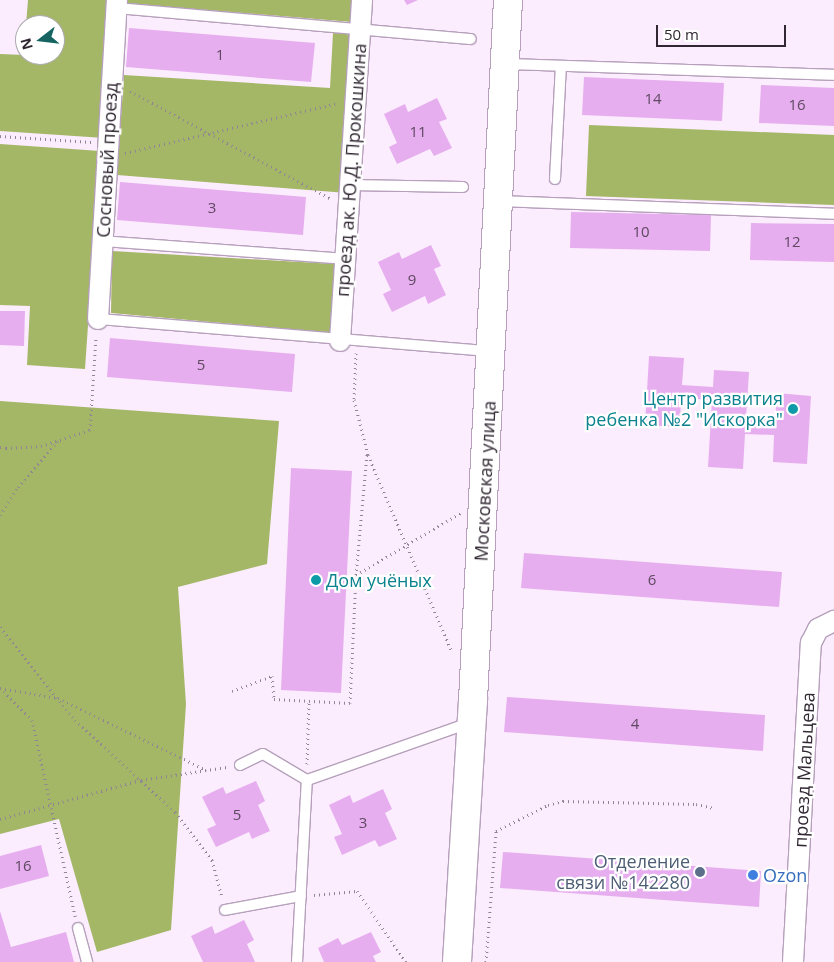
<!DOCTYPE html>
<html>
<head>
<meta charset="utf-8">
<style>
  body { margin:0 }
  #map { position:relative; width:834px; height:962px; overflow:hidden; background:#fbedfe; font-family:"Open Sans",sans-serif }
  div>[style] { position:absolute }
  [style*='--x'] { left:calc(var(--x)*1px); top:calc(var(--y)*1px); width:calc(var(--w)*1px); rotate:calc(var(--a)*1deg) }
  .forest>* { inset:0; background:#a4b767 }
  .building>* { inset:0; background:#e7aeef }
  .path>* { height:3px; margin-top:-1.5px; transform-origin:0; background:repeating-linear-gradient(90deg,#908593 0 1px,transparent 0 5px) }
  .roads { filter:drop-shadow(1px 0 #b6a0bb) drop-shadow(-1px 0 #b6a0bb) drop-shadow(0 1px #b6a0bb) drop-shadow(0 -1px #b6a0bb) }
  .lane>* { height:10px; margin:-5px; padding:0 5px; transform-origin:5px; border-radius:5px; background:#fff }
  .street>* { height:20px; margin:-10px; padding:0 10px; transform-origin:10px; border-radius:10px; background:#fff }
  .secondary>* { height:28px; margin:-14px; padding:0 14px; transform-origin:14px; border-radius:14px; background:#fff }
  .dots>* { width:14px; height:14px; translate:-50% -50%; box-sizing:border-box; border:2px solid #fff; border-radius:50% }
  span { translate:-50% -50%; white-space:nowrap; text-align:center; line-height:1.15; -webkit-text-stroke:4.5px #fff; paint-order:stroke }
  .number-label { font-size:15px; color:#5e4961 }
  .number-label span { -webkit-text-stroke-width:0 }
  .street-label { font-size:18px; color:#302732 }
  .culture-label { font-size:18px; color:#0d838f }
  .right { translate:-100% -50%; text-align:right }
  .left { translate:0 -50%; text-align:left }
  .service-label { font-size:18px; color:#4e5e75 }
  .shop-label { font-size:18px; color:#366cbe }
  .north { position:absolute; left:15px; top:15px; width:50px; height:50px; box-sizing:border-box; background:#fff; border:1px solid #aca9ad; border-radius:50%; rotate:254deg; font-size:14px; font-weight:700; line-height:20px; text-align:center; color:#302732 }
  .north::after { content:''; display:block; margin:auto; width:18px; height:22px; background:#166462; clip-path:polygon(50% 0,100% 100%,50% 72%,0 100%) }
  .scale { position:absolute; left:656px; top:25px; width:130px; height:22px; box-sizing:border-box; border:2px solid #302732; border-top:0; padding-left:6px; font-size:15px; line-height:18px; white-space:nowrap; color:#302732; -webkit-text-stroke:4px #fff; paint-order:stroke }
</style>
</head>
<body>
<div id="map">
  <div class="forest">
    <div style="clip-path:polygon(28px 0,112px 0,104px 138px,0 131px,0 54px,24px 55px,25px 41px,25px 55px,55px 55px,55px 25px,26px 25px)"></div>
    <div style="clip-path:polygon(124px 0,354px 0,352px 22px,124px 3px)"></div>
    <div style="clip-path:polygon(333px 33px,357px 35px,347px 193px,117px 175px,124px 75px,330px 88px)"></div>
    <div style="clip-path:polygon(589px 125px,834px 135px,834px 205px,586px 196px)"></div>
    <div style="clip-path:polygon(0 144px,100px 151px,85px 369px,27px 365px,30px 306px,0 305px)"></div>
    <div style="clip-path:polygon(112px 251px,334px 264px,338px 292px,335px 333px,111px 313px)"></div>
    <div style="clip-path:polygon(0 401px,279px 421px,267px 564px,178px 587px,186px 704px,171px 930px,97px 952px,59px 819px,0 834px)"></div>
  </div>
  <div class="building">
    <div style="clip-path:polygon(404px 0,418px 0,407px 5px)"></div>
    <div style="clip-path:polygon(129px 28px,315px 43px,311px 82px,126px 67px)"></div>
    <div style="clip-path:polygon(584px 77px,724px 83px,722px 121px,582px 115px)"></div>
    <div style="clip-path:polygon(761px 85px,834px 88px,834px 126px,759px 123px)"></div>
    <div style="clip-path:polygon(437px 98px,447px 119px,439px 122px,452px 148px,434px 156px,430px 149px,397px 164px,389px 147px,397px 143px,384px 114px,405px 104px,408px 112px)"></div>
    <div style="clip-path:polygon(120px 182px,306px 197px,303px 235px,117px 220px)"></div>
    <div style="clip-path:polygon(571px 212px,711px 215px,710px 251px,570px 248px)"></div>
    <div style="clip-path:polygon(751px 223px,834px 224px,834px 262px,750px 260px)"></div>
    <div style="clip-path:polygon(431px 245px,441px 266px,434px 269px,446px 295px,428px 304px,425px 296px,392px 312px,383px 294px,391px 290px,378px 262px,399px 252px,402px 259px)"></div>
    <div style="clip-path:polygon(0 311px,25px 311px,24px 346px,0 345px)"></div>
    <div style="clip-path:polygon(110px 338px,295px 354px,292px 392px,107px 377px)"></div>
    <div style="clip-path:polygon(649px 356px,684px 358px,682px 385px,713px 387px,714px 370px,749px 372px,746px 418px,775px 420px,777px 393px,811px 396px,807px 464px,773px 462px,774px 435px,745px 434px,743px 469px,708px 467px,712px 400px,681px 398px,680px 427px,645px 425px)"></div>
    <div style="clip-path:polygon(291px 468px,352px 471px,341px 693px,281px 690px)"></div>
    <div style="clip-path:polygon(524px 553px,782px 572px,779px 607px,521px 588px)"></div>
    <div style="clip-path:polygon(507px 697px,765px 715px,763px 751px,504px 732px)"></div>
    <div style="clip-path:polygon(256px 781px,265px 801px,258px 805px,270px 831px,252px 839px,249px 832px,216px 847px,207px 829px,216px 825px,202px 797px,223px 787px,226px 794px)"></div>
    <div style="clip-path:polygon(383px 789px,392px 809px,385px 813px,397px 839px,379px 847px,375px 840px,342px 855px,334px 837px,342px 834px,329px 805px,350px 795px,353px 803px)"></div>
    <div style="clip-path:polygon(41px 845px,49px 876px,0 889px,0 856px)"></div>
    <div style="clip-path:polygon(503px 852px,761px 871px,759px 907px,500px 888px)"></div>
    <div style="clip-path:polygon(0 911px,11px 947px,66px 932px,74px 962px,0 962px)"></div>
    <div style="clip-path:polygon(244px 920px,254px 940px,247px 944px,255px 962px,203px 962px,191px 936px,212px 926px,215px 934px)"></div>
    <div style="clip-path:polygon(371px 932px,381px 952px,373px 956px,376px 962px,324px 962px,318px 948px,338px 938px,342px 945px)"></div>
  </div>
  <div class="path">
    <div style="--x:130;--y:91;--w:228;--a:28.2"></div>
    <div style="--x:0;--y:136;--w:92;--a:3.7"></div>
    <div style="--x:125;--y:153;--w:219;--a:-13.2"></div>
    <div style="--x:356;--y:353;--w:47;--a:92.4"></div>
    <div style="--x:354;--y:400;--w:57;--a:75.7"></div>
    <div style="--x:368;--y:455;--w:214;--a:66.9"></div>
    <div style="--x:0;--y:447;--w:6;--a:9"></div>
    <div style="--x:6;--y:448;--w:35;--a:-3"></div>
    <div style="--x:41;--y:446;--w:52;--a:-18.1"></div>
    <div style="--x:90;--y:430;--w:93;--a:-86.3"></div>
    <div style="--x:0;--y:515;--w:33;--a:-57"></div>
    <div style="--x:18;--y:487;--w:61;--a:-49"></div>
    <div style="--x:356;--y:575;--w:121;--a:-84.8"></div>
    <div style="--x:0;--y:627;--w:119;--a:51.1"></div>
    <div style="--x:75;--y:720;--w:136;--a:42.6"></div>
    <div style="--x:175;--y:812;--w:61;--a:52.4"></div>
    <div style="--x:212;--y:860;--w:38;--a:75"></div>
    <div style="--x:0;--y:688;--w:45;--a:45"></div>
    <div style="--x:32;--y:720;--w:201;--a:77.6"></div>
    <div style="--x:0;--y:688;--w:59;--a:9.8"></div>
    <div style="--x:58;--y:698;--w:165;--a:25.9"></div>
    <div style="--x:232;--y:691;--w:43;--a:-20.6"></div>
    <div style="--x:272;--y:676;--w:23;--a:85"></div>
    <div style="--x:274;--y:699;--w:76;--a:3"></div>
    <div style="--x:350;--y:703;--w:128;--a:-87.3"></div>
    <div style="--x:356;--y:575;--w:123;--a:-30.7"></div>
    <div style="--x:307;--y:764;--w:63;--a:-88.2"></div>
    <div style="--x:0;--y:819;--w:146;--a:-15.5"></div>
    <div style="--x:141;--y:780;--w:87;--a:-8.6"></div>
    <div style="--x:314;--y:895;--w:43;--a:-5.3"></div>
    <div style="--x:357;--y:891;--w:86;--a:55.4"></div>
    <div style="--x:486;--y:962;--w:131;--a:-85.6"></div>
    <div style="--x:496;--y:831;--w:58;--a:-26.6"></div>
    <div style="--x:548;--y:805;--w:16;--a:-15"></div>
    <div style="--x:563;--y:801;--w:133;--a:1.3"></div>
    <div style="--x:696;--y:804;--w:18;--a:13"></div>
  </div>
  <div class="roads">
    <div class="lane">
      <div style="--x:116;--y:8;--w:356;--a:5"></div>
      <div style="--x:506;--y:64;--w:328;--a:1.9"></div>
      <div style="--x:555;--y:179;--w:113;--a:-87"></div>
      <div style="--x:350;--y:185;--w:113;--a:1"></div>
      <div style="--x:499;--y:201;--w:335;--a:2.2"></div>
      <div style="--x:102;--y:241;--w:244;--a:4.2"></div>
      <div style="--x:98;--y:319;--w:393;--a:4.7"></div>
      <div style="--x:240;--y:765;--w:25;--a:-26"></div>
      <div style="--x:263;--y:754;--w:51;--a:30.6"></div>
      <div style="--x:225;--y:910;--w:77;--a:-10.4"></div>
      <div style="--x:78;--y:928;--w:35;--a:75"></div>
      <div style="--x:297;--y:962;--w:182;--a:-86.9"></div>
      <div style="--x:307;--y:780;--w:172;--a:-19.4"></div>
    </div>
    <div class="street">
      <div style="--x:98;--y:319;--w:320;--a:-86.6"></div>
      <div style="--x:340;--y:341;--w:342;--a:-86.3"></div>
      <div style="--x:793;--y:962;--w:320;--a:-86.8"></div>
      <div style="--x:811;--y:643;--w:16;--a:-63"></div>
      <div style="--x:818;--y:629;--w:18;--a:-27"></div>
    </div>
    <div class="secondary">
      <div style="--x:457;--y:962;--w:262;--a:-86.5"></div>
      <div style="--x:473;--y:700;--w:701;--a:-87.14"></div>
    </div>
  </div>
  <div class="dots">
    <div style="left:793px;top:409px;background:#0f9aa8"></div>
    <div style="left:316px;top:580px;background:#0f9aa8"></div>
    <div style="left:700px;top:872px;background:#5c6f8a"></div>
    <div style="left:753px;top:875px;background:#3f7fe0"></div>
  </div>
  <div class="number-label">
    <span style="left:220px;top:55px">1</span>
    <span style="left:653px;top:99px">14</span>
    <span style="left:797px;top:105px">16</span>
    <span style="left:418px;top:132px">11</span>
    <span style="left:212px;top:208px">3</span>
    <span style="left:641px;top:232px">10</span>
    <span style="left:792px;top:242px">12</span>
    <span style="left:412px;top:280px">9</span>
    <span style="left:201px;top:365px">5</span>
    <span style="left:652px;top:580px">6</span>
    <span style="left:635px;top:724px">4</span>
    <span style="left:237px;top:815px">5</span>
    <span style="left:363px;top:823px">3</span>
    <span style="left:23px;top:866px">16</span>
  </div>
  <div class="street-label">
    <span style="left:107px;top:160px;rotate:-87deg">Сосновый проезд</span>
    <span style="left:351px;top:170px;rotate:-86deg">проезд ак. Ю.Д. Прокошкина</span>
    <span style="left:485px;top:481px;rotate:-87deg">Московская улица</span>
    <span style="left:804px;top:770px;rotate:-87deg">проезд Мальцева</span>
  </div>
  <div class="culture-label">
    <span class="right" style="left:783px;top:409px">Центр развития<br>ребенка №2 "Искорка"</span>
    <span class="left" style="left:326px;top:580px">Дом учёных</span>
  </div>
  <div class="service-label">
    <span class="right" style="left:690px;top:872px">Отделение<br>связи №142280</span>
  </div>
  <div class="shop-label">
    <span class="left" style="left:763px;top:875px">Ozon</span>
  </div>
  <div class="north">N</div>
  <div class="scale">50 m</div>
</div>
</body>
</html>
